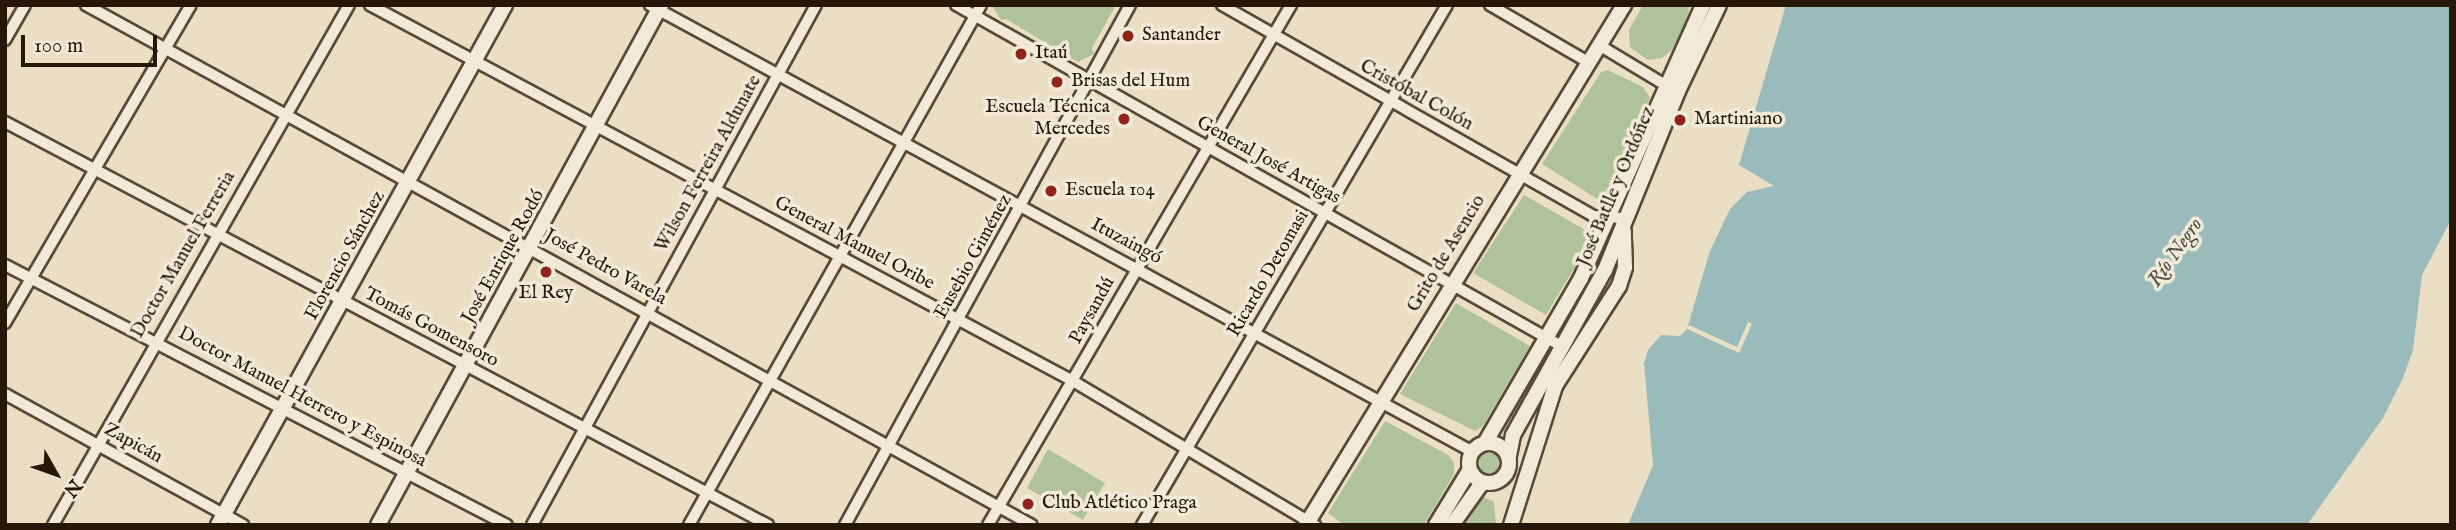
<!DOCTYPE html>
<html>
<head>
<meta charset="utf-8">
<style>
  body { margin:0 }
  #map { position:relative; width:2456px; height:530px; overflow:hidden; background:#eadec5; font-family:"IM FELL English",serif }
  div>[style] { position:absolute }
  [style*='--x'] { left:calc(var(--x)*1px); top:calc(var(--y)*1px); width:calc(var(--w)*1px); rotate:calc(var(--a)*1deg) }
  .green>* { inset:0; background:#b0c29a }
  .round { border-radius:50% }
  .water>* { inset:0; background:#9abbbb }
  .pier>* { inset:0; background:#eadec5 }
  .roads { filter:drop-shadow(2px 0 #574936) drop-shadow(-2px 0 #574936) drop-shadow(0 2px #574936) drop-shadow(0 -2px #574936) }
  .minor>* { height:10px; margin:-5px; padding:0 5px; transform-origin:5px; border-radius:5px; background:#f1ead9 }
  .tertiary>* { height:14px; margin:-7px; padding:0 7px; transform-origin:7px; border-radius:7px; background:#f1ead9 }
  .tertiary>.ring { margin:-7px; padding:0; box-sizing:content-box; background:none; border:14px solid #f1ead9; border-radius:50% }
  .dots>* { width:19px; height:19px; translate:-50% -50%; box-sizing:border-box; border:4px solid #f1ead9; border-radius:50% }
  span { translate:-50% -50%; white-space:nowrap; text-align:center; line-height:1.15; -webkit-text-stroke:7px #f1ead9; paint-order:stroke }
  .poi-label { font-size:19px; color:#261707 }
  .left { translate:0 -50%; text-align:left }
  .right { translate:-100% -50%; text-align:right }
  .street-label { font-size:19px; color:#261707 }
  .water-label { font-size:21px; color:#4f5046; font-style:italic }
  .frame { position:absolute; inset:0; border:7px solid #261707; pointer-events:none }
  .north { position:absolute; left:21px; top:439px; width:70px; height:70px; -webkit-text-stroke:5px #f1ead9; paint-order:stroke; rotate:130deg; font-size:19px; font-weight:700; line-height:28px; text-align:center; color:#261707 }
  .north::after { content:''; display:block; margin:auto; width:24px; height:32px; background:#261707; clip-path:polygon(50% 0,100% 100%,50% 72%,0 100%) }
  .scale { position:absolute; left:21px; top:35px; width:136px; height:32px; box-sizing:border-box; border:4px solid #261707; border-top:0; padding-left:9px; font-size:21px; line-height:24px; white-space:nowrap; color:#261707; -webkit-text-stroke:5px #f1ead9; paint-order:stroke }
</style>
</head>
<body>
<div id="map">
  <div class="green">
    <div style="clip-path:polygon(992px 5px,1116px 5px,1092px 48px,1094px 54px,1078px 62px,1006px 19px,1001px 20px)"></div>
    <div style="clip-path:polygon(1643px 5px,1689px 5px,1688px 18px,1672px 50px,1662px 58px,1648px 60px,1630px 47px,1629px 30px)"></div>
    <div style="clip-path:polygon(1608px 70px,1643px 87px,1650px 98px,1609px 199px,1602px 202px,1542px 164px,1601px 72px)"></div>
    <div style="clip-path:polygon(1524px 195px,1594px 235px,1546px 315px,1473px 273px)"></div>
    <div style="clip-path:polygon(1456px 303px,1530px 346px,1483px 426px,1475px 431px,1400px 394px)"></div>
    <div style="clip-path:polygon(1385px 421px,1448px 455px,1454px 463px,1454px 474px,1424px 525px,1344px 525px,1328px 513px)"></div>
    <div class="round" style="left:1475px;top:448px;width:26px;height:26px"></div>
    <div style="clip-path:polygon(1048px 449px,1105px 483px,1083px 520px,1027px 488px)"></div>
    <div style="clip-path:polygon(1481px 496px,1494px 502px,1496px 525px,1458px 525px)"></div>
  </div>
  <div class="water">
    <div style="clip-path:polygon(1786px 5px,2451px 5px,2451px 220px,2422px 275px,2413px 350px,2403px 378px,2383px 418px,2307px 525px,1628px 525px,1653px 465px,1644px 363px,1648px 350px,1661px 335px,1680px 336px,1687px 329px,1710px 251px,1730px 209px,1747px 192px,1774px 186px,1739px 165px)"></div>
  </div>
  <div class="pier">
    <div style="clip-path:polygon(1748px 322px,1752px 324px,1739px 353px,1687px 329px,1689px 325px,1737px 347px)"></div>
  </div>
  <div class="roads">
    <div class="minor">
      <div style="--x:86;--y:5;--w:1079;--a:28.8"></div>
      <div style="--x:370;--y:5;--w:797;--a:28.14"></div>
      <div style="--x:1073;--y:381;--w:282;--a:30.8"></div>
      <div style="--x:650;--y:5;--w:937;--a:28.51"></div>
      <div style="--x:956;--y:5;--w:697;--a:29.4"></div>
      <div style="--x:1222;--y:5;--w:427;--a:29.6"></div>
      <div style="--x:1593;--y:216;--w:26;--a:4"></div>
      <div style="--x:1619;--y:218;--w:8;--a:45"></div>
      <div style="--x:1490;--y:5;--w:113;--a:30.2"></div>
      <div style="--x:5;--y:40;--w:40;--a:-60.3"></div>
      <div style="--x:1599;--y:45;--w:85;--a:31.1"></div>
      <div style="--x:5;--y:122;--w:863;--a:27.84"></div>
      <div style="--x:5;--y:265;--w:565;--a:27.38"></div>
      <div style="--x:5;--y:323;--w:368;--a:-59.7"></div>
      <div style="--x:5;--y:394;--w:272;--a:28.8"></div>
      <div style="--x:53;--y:525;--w:598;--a:-60.35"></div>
      <div style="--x:532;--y:525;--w:592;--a:-61.36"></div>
      <div style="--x:689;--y:525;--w:596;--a:-60.68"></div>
      <div style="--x:845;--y:525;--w:593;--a:-61.27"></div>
      <div style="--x:988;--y:525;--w:602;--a:-59.77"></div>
      <div style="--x:1142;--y:525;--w:603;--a:-59.61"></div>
    </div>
    <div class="tertiary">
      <div class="ring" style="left:1469px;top:443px;width:26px;height:26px"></div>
      <div style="--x:1485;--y:443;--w:191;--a:-59.8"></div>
      <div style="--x:1581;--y:278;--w:299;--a:-65.9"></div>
      <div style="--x:1509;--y:456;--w:21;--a:-79"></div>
      <div style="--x:1513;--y:435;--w:189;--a:-60.9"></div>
      <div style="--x:1605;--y:270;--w:193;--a:-67.8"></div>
      <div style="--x:1678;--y:91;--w:95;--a:-64.5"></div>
      <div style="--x:218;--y:525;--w:594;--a:-61.1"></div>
      <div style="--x:378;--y:525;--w:592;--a:-61.44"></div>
      <div style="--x:1306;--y:525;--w:610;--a:-58.55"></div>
      <div style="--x:1436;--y:525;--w:63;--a:-58.6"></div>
      <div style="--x:1452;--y:525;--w:52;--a:-54.5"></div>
      <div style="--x:1511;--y:525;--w:146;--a:-72.4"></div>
      <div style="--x:1555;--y:386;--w:119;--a:-57.4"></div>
      <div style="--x:1619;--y:286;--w:20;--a:-72"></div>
      <div style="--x:1625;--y:267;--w:37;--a:-92"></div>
    </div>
  </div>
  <div class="dots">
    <div style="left:1128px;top:36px;background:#8f2418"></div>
    <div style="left:1021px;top:54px;background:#8f2418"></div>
    <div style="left:1057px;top:82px;background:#8f2418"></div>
    <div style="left:1124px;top:119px;background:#8f2418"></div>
    <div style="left:1680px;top:120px;background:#8f2418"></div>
    <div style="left:1051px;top:191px;background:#8f2418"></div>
    <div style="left:546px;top:272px;background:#8f2418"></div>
    <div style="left:1028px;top:504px;background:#8f2418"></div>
  </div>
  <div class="poi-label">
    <span class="left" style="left:1142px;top:36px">Santander</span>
    <span class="left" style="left:1035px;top:54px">Itaú</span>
    <span class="left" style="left:1071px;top:82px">Brisas del Hum</span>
    <span class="right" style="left:1110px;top:119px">Escuela Técnica<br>Mercedes</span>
    <span class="left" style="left:1694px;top:120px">Martiniano</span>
    <span class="left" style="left:1065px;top:191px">Escuela 104</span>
    <span style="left:546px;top:294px">El Rey</span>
    <span class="left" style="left:1042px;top:504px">Club Atlético Praga</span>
  </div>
  <div class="street-label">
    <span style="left:1416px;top:96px;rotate:29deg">Cristóbal Colón</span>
    <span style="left:1268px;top:161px;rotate:29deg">General José Artigas</span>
    <span style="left:709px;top:164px;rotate:-61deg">Wilson Ferreira Aldunate</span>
    <span style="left:1617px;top:187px;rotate:-67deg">José Batlle y Ordóñez</span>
    <span style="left:1126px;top:242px;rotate:28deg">Ituzaingó</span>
    <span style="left:854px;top:244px;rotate:28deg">General Manuel Oribe</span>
    <span style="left:1447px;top:254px;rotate:-59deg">Grito de Asencio</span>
    <span style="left:184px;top:255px;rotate:-60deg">Doctor Manuel Ferreria</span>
    <span style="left:346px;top:256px;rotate:-61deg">Florencio Sánchez</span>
    <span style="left:504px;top:257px;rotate:-61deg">José Enrique Rodó</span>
    <span style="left:974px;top:257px;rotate:-61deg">Eusebio Giménez</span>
    <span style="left:605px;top:268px;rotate:29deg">José Pedro Varela</span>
    <span style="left:1269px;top:274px;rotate:-60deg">Ricardo Detomasi</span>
    <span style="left:1093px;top:311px;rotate:-61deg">Paysandú</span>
    <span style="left:431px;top:328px;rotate:28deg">Tomás Gomensoro</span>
    <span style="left:302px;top:398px;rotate:28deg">Doctor Manuel Herrero y Espinosa</span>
    <span style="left:133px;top:444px;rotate:29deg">Zapicán</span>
  </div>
  <div class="water-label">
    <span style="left:2176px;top:253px;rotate:-55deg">Río Negro</span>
  </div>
  <div class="frame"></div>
  <div class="north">N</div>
  <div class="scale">100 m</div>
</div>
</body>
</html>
